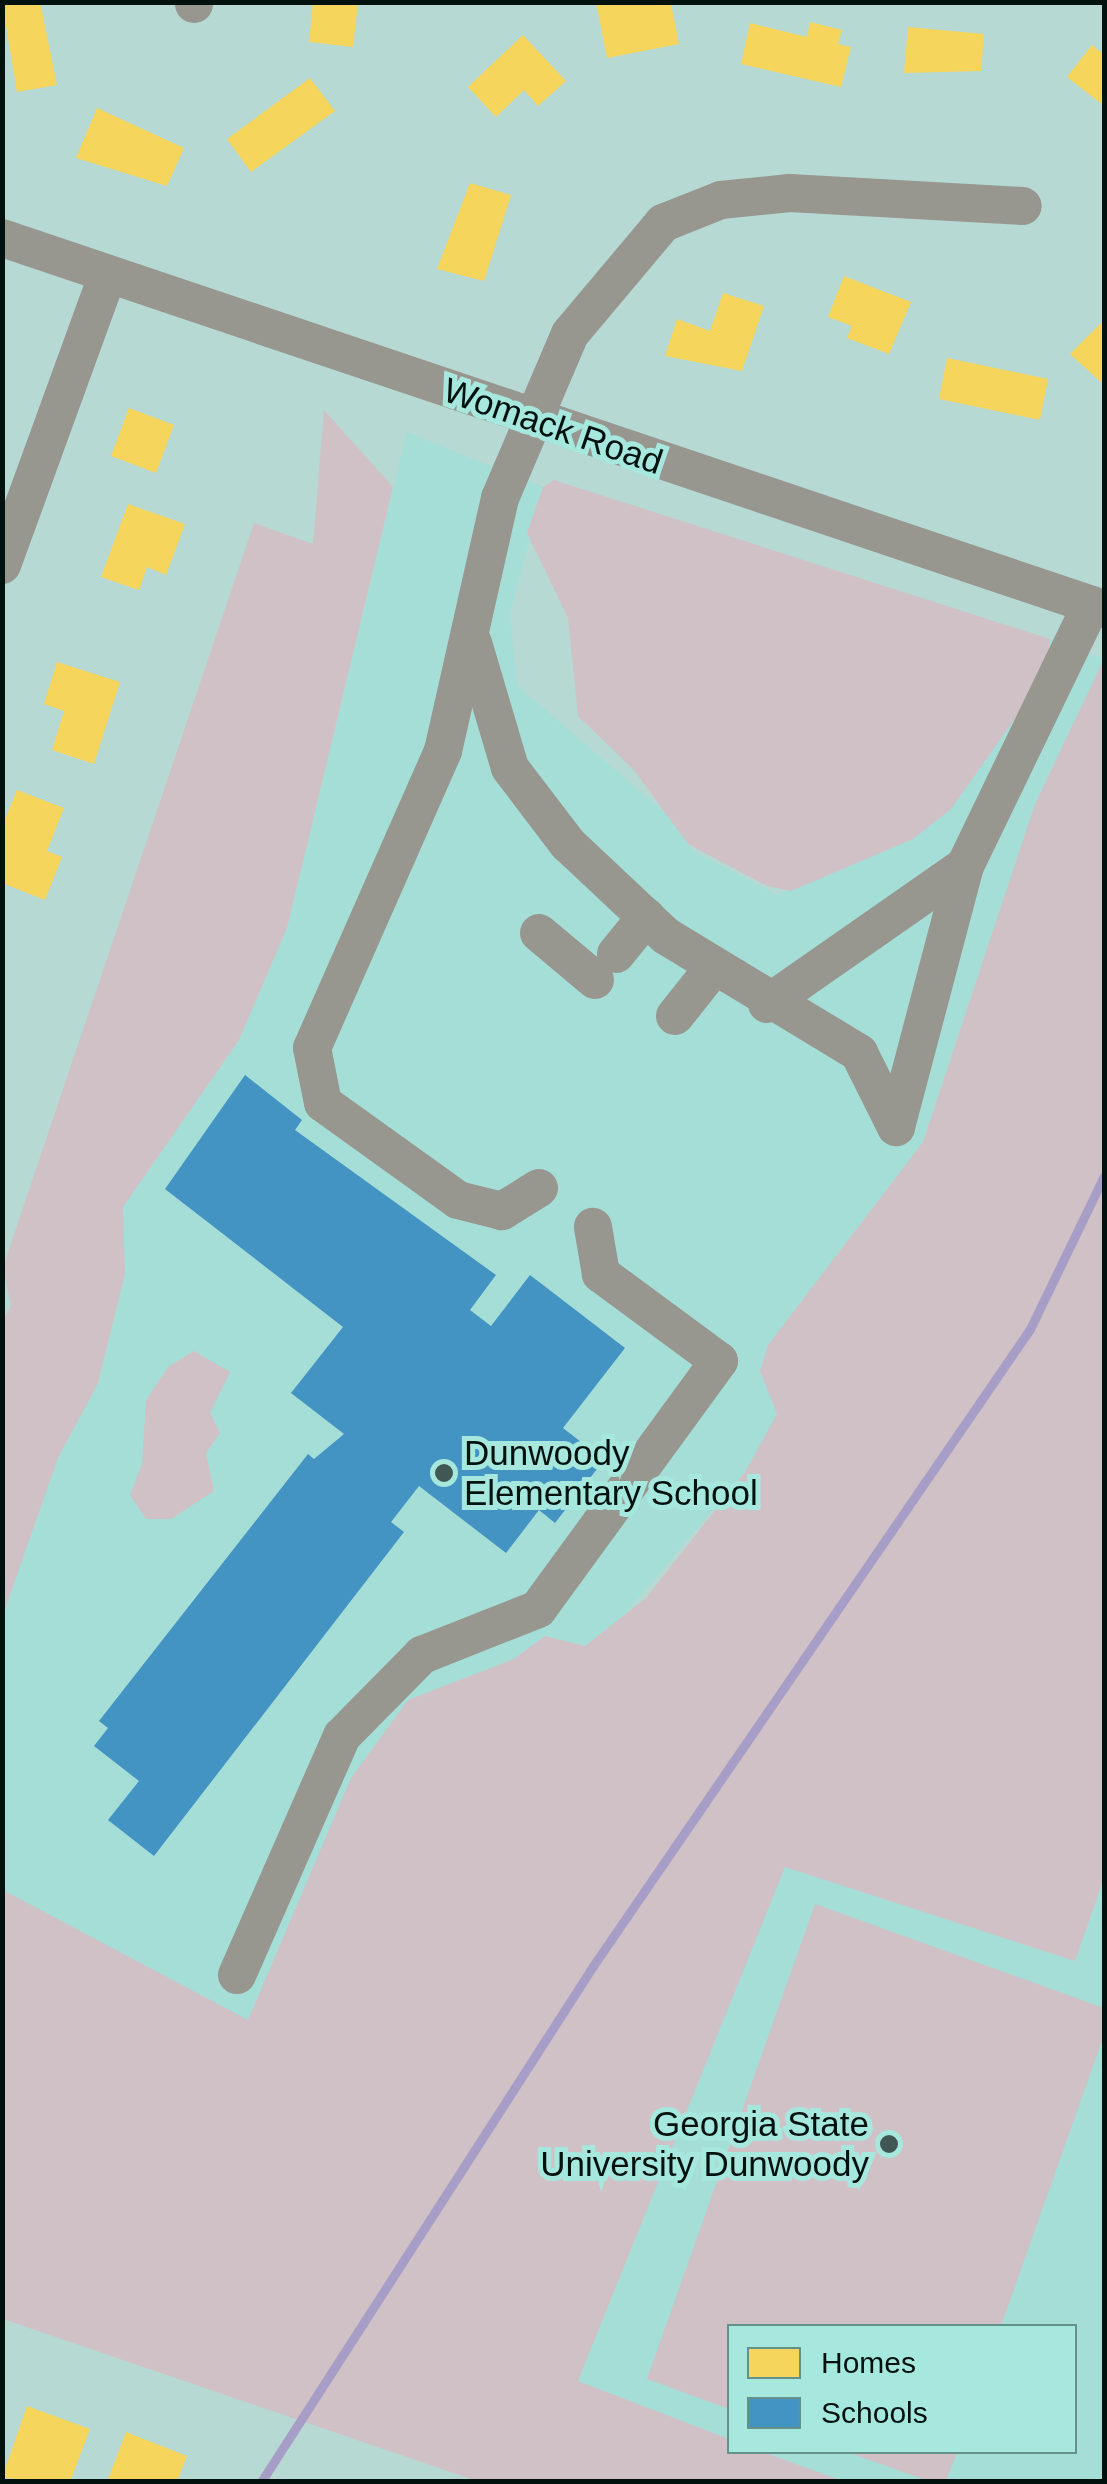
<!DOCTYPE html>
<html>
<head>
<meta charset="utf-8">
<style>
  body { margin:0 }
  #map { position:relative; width:1107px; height:2484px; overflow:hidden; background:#b6d9d4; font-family:Arial,sans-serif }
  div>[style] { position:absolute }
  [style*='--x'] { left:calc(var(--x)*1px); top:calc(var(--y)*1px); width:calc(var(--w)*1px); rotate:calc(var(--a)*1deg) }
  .built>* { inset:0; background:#a5ded6 }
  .green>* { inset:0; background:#cfc1c6 }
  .homes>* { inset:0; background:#f6d55c }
  .schools>* { inset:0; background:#4393c3 }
  .stream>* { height:9px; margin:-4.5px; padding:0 4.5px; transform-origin:4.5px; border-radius:4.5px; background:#a79ec7 }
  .minor>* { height:38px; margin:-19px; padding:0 19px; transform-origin:19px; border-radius:19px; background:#97968f }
  .dots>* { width:28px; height:28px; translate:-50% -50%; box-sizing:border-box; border:5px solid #a7e8de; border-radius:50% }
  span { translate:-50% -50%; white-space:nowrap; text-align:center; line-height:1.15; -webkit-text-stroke:10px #a7e8de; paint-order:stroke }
  .street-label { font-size:35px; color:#00110e }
  .poi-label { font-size:35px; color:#00110e }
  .left { translate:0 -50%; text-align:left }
  .right { translate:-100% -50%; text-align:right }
  .frame { position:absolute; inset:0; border:5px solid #00110e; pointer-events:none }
  .legend { position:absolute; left:727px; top:2324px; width:350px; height:130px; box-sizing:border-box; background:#a7e8de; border:2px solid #64928b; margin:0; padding:12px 18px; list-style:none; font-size:30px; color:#00110e }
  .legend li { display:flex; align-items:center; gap:20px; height:50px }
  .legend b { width:50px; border:2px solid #64928b }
</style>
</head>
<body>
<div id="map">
  <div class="built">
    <div style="clip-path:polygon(407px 432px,543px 487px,510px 614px,517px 685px,671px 818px,693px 851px,778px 895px,913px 839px,1048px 669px,1050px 639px,1104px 659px,1035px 804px,923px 1142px,768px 1345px,777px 1414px,745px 1472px,606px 1636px,585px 1646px,545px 1636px,514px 1659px,408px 1700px,351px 1778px,248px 2021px,6px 1897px,2px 1615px,58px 1458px,98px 1383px,125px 1274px,123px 1207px,239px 1040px,287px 928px)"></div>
    <div style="clip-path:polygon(785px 1866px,1075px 1961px,1104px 1878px,1104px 2481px,843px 2481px,763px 2452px,1074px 2452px,1074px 2326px,730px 2326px,729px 2439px,577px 2381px)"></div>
  </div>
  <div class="green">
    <div style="clip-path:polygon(324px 410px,393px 487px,287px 928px,239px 1040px,123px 1207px,125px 1274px,98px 1383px,58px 1458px,3px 1615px,2px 1322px,11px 1306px,3px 1267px,254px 523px,313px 544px)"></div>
    <div style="clip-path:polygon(554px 480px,1050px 639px,1045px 676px,951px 809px,913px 839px,791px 891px,767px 886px,688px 844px,634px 770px,578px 716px,568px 618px,527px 533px,543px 487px)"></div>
    <div style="clip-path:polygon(1104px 659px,1104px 1878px,1075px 1961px,785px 1867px,578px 2381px,729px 2439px,730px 2452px,763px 2452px,843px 2481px,477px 2481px,3px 2319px,3px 1890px,248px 2020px,351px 1778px,408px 1700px,514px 1659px,545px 1636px,585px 1646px,646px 1598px,745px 1472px,777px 1414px,760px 1371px,768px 1345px,923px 1142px,1035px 804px)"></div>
    <div style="clip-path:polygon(194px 1351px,230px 1372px,210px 1413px,220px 1433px,206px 1453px,214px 1491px,171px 1519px,146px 1519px,130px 1495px,142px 1464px,146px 1400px,168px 1367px)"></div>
    <div style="clip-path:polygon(815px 1904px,1104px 2008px,1104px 2035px,1001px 2326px,730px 2326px,729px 2409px,647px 2379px)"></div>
    <div style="clip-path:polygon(847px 2452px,957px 2452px,946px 2481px,931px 2482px)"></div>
  </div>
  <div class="homes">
    <div style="clip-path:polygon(2px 2px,40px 2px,57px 85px,17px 92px)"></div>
    <div style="clip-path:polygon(313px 2px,358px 2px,353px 47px,309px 42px)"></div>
    <div style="clip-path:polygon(596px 2px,671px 4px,679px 44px,607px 58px)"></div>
    <div style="clip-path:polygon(810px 22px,842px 30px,838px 44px,851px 47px,841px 87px,741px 64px,750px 23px,807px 37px)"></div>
    <div style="clip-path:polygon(908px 27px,984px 34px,981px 71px,904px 73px)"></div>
    <div style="clip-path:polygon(523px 35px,566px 81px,538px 106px,524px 90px,496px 117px,468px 87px)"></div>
    <div style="clip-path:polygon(1092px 45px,1104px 55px,1104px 106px,1067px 77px)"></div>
    <div style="clip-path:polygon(310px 78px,335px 111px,251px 172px,227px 139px)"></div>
    <div style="clip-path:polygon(97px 108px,184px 148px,167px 186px,76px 158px)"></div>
    <div style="clip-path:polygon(470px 183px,511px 195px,484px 281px,437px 269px)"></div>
    <div style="clip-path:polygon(844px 276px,911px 302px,889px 354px,847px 338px,852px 326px,828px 317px)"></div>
    <div style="clip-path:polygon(723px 293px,764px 306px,742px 371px,665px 356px,677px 319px,710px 331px)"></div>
    <div style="clip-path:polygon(1104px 320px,1104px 385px,1070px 354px)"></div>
    <div style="clip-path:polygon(947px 358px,1048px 379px,1040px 420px,939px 399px)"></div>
    <div style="clip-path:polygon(129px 408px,174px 425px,156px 473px,111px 456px)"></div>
    <div style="clip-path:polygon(128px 504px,185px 524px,166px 575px,147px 567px,139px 590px,101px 577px)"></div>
    <div style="clip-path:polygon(57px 662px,120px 682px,94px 764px,52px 750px,64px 711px,44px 704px)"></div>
    <div style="clip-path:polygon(17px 790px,64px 808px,47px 851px,62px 857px,45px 900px,2px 883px,2px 827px)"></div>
    <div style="clip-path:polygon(27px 2406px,90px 2429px,70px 2482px,2px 2478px)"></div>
    <div style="clip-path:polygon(126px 2432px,187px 2456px,177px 2482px,107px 2482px)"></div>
  </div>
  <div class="schools">
    <div style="clip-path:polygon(245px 1075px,302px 1120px,295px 1130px,496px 1275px,470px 1310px,491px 1326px,530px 1275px,625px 1348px,563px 1428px,604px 1460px,555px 1523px,539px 1510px,506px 1553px,419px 1486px,391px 1522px,404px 1532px,154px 1856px,108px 1820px,139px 1781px,94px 1746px,108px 1728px,99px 1721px,308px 1454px,314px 1459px,344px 1434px,291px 1393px,343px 1327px,165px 1189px)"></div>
  </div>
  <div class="stream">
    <div style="--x:261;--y:2482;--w:614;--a:-57.24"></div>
    <div style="--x:593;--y:1966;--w:772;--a:-55.55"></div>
    <div style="--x:1030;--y:1329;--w:170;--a:-64.2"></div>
  </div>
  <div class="minor">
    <div style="--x:194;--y:4;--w:2;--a:-90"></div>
    <div style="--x:2;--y:238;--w:1163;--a:18.61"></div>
    <div style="--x:2;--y:565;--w:307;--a:-70"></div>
    <div style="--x:473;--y:643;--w:130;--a:73.5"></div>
    <div style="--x:510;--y:768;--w:96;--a:52.7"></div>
    <div style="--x:568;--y:844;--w:134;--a:43.2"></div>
    <div style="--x:666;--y:936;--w:226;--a:31.2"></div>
    <div style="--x:859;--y:1053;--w:83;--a:63.4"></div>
    <div style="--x:539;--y:933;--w:73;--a:40"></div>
    <div style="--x:616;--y:954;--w:48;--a:-51"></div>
    <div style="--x:767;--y:1004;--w:241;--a:-34.9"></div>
    <div style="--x:675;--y:1016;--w:61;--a:-51.6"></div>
    <div style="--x:896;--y:1127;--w:270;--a:-75.2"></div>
    <div style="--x:965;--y:866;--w:290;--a:-64.2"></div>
    <div style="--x:539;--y:1188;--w:44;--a:148.1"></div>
    <div style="--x:502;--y:1211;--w:45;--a:-166"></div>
    <div style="--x:458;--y:1200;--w:166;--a:-144.3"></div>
    <div style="--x:323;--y:1103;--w:56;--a:-101.3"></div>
    <div style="--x:312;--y:1048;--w:325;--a:-66.2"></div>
    <div style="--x:443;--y:751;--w:259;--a:-77.3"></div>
    <div style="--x:500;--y:498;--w:178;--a:-66.9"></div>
    <div style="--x:570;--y:334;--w:145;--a:-50"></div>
    <div style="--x:663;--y:223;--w:62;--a:-21.6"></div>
    <div style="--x:721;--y:200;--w:69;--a:-5.8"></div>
    <div style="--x:790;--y:193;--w:233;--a:3.2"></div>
    <div style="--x:237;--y:1975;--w:261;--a:-66.3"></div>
    <div style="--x:342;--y:1736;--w:114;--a:-45.4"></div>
    <div style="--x:422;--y:1655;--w:125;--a:-21.6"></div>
    <div style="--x:538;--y:1609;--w:307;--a:-53.9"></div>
    <div style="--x:719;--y:1361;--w:147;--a:-143.6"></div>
    <div style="--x:601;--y:1274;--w:48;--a:-99.7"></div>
  </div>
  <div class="dots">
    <div style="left:444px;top:1473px;background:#405753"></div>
    <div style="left:889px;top:2144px;background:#405753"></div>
  </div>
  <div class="street-label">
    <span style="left:553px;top:426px;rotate:19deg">Womack Road</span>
  </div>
  <div class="poi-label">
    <span class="left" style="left:464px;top:1473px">Dunwoody<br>Elementary School</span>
    <span class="right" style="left:869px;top:2144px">Georgia State<br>University Dunwoody</span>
  </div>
  <div class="frame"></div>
  <ul class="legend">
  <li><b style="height:28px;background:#f6d55c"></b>Homes</li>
  <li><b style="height:28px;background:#4393c3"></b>Schools</li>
  </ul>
</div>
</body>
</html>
